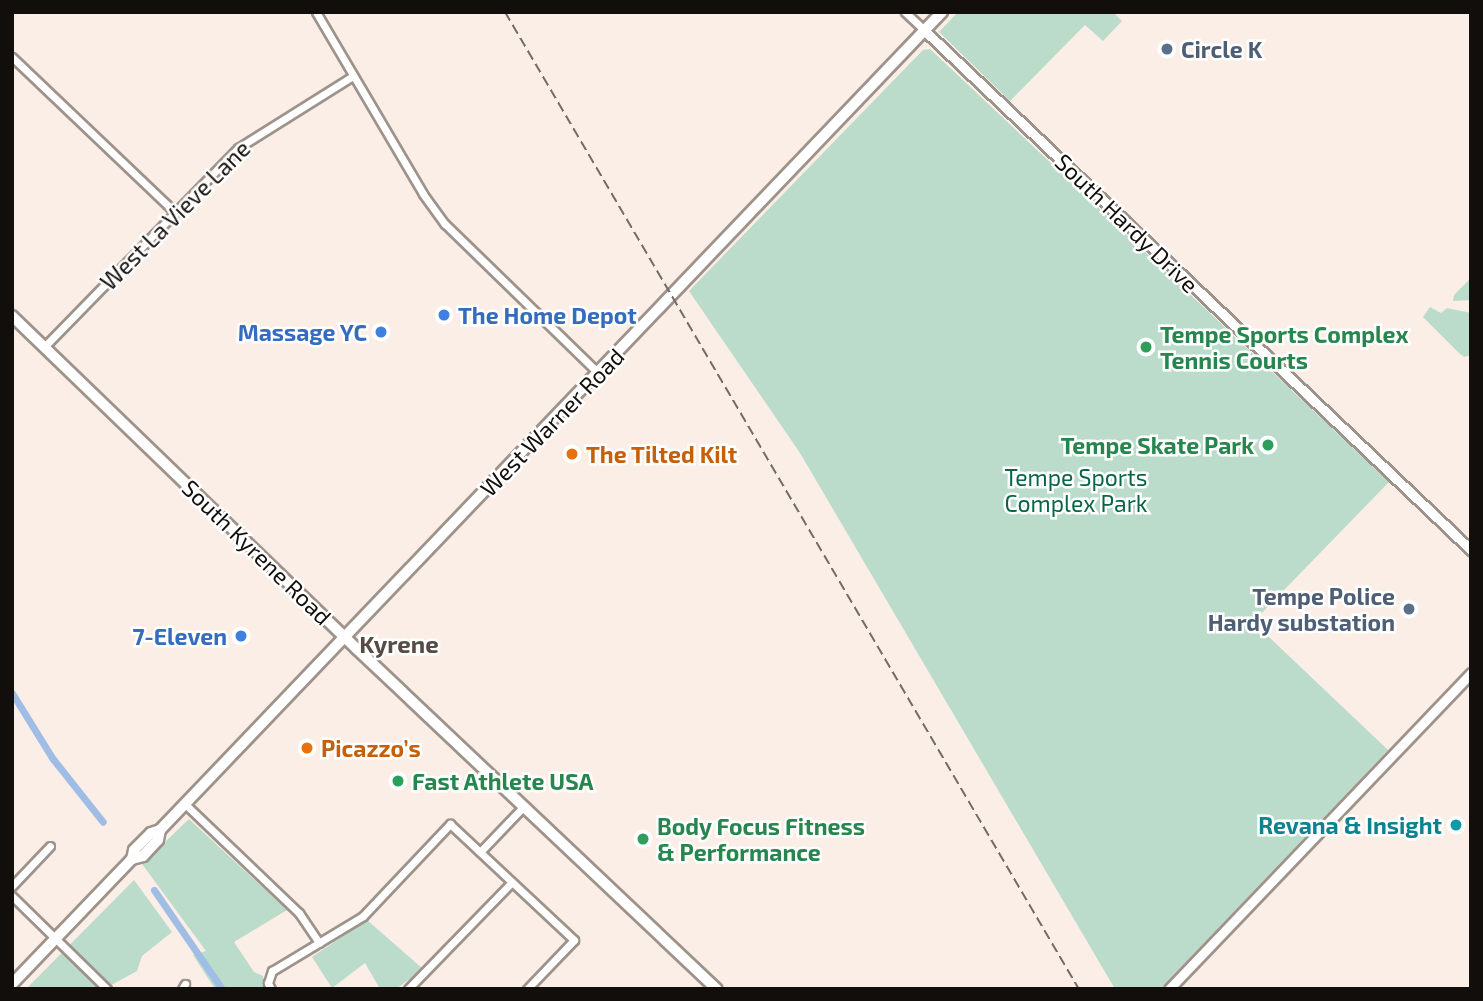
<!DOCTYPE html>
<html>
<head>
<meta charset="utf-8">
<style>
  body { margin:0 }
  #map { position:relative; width:1483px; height:1001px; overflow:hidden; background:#fbeee6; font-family:"Exo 2",sans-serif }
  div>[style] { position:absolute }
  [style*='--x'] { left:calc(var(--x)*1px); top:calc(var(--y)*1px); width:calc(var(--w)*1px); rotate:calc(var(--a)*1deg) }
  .green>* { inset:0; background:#bbdbcb }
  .canal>* { height:7px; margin:-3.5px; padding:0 3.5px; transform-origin:3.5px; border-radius:3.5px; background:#a0bee5 }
  .roads { filter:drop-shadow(2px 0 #9e938b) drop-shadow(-2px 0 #9e938b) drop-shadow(0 2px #9e938b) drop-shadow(0 -2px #9e938b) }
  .minor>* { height:7px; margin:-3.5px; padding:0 3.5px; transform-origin:3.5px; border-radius:3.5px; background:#fff }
  .tertiary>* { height:9px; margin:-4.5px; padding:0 4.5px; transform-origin:4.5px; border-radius:4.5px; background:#fff }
  .secondary>* { height:10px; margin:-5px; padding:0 5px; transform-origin:5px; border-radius:5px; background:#fff }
  .rail>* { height:2px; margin-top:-1px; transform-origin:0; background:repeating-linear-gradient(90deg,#726b66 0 10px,transparent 0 15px) }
  .dots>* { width:19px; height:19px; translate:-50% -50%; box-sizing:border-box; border:4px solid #fff; border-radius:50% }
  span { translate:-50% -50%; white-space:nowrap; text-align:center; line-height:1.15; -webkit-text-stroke:5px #fff; paint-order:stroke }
  .service-label { font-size:23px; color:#4e5e75; font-weight:700 }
  .left { translate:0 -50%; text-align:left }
  .right { translate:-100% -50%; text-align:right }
  .street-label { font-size:23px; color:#120e0b }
  .shop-label { font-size:23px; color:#366cbe; font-weight:700 }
  .leisure-label { font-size:23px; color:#27864d; font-weight:700 }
  .food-label { font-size:23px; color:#c56008; font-weight:700 }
  .park-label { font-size:23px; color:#086647 }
  .culture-label { font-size:23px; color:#0d838f; font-weight:700 }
  .neighbourhood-label { font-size:24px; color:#574c45; font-weight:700 }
  .frame { position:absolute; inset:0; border:14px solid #120e0b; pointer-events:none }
</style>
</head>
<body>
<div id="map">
  <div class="green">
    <div style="clip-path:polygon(958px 12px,1113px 12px,1122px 21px,1103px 41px,1085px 25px,1010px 101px,939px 32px)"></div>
    <div style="clip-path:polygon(930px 49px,1389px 482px,1253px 622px,1388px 750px,1160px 989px,1115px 989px,800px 453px,689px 291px,923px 50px)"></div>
    <div style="clip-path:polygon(1471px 278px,1471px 300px,1453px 301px,1454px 295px)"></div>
    <div style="clip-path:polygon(1430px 307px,1441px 313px,1447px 308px,1471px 313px,1471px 355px,1464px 357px,1459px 353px,1423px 317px)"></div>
    <div style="clip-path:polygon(189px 819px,287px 910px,234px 942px,254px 972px,263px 976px,265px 989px,215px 989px,193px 955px,206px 951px,142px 864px)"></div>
    <div style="clip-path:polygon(134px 880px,172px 932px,142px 956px,137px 971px,104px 989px,26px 989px)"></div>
    <div style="clip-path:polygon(367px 920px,423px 969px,396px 989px,380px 989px,365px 963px,332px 988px,312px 957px)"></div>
  </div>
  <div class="canal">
    <div style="--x:12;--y:693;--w:78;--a:58.2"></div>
    <div style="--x:53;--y:759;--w:80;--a:51.6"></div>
    <div style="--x:154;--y:890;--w:120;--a:55.5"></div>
  </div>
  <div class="roads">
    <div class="minor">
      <div style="--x:316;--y:12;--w:211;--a:59.5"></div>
      <div style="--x:423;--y:194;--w:37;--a:54"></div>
      <div style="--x:445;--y:224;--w:214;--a:44.2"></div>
      <div style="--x:905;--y:12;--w:26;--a:43"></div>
      <div style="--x:12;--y:57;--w:225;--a:43.6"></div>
      <div style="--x:44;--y:347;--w:278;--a:-45.7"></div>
      <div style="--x:238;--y:148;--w:136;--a:-32.1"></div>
      <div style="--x:185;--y:804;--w:158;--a:43.7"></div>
      <div style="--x:299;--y:913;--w:36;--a:56"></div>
      <div style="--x:480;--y:852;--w:64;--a:-46.3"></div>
      <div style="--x:12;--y:886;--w:55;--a:-46.5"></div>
      <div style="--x:12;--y:896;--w:133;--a:44.4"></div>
      <div style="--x:182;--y:989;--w:6;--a:-59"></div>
      <div style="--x:271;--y:989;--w:7;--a:-117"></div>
      <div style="--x:268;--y:983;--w:13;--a:-72"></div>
      <div style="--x:272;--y:971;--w:106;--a:-31.1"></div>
      <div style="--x:363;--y:916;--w:127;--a:-46.6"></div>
      <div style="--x:450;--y:824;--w:170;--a:43.1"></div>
      <div style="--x:574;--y:940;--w:68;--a:133.8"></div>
      <div style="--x:408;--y:989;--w:149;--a:-45.8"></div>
    </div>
    <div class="tertiary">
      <div style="--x:924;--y:30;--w:755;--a:43.55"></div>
      <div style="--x:1169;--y:989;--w:437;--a:-46.3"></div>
    </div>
    <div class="secondary">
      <div style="--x:12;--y:316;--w:479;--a:44"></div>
      <div style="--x:357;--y:649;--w:495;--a:43.4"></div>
      <div style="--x:132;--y:859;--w:11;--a:-15"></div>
      <div style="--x:143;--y:856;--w:22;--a:-47"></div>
      <div style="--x:158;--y:840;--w:10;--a:-79"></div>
      <div style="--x:12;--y:984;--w:173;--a:-46.2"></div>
      <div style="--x:132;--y:859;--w:9;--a:-77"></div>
      <div style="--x:134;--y:850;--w:24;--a:-45"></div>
      <div style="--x:151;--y:833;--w:9;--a:-18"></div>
      <div style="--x:160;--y:830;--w:1132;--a:-46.29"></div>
    </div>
  </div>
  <div class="rail">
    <div style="--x:505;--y:12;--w:1133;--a:59.57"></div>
  </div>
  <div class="dots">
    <div style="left:1167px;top:49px;background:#5c6f8a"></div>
    <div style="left:444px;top:315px;background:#3f7fe0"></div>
    <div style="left:381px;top:332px;background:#3f7fe0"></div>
    <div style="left:1146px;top:347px;background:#2e9e5b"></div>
    <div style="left:1268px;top:445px;background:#2e9e5b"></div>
    <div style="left:572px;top:454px;background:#e8710a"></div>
    <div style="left:1409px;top:609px;background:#5c6f8a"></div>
    <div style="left:241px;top:636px;background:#3f7fe0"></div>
    <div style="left:307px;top:748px;background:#e8710a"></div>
    <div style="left:398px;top:781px;background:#2e9e5b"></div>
    <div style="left:1456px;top:825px;background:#0f9aa8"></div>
    <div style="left:643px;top:839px;background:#2e9e5b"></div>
  </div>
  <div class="service-label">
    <span class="left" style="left:1181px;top:49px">Circle K</span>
    <span class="right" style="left:1395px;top:609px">Tempe Police<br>Hardy substation</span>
  </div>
  <div class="street-label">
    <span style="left:175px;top:215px;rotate:-45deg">West La Vieve Lane</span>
    <span style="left:1127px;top:223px;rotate:44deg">South Hardy Drive</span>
    <span style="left:552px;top:422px;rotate:-46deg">West Warner Road</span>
    <span style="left:257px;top:552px;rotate:44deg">South Kyrene Road</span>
  </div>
  <div class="shop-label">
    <span class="left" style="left:458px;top:315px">The Home Depot</span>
    <span class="right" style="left:367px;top:332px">Massage YC</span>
    <span class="right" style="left:227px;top:636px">7-Eleven</span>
  </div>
  <div class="leisure-label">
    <span class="left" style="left:1160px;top:347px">Tempe Sports Complex<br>Tennis Courts</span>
    <span class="right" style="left:1254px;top:445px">Tempe Skate Park</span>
    <span class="left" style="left:412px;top:781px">Fast Athlete USA</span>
    <span class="left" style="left:657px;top:839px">Body Focus Fitness<br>&amp; Performance</span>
  </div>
  <div class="food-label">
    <span class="left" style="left:586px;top:454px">The Tilted Kilt</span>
    <span class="left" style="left:321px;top:748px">Picazzo’s</span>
  </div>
  <div class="park-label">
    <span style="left:1076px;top:490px">Tempe Sports<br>Complex Park</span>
  </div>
  <div class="culture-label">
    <span class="right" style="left:1442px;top:825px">Revana &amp; Insight</span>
  </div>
  <div class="neighbourhood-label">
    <span style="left:399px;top:644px">Kyrene</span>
  </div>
  <div class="frame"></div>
</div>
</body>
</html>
